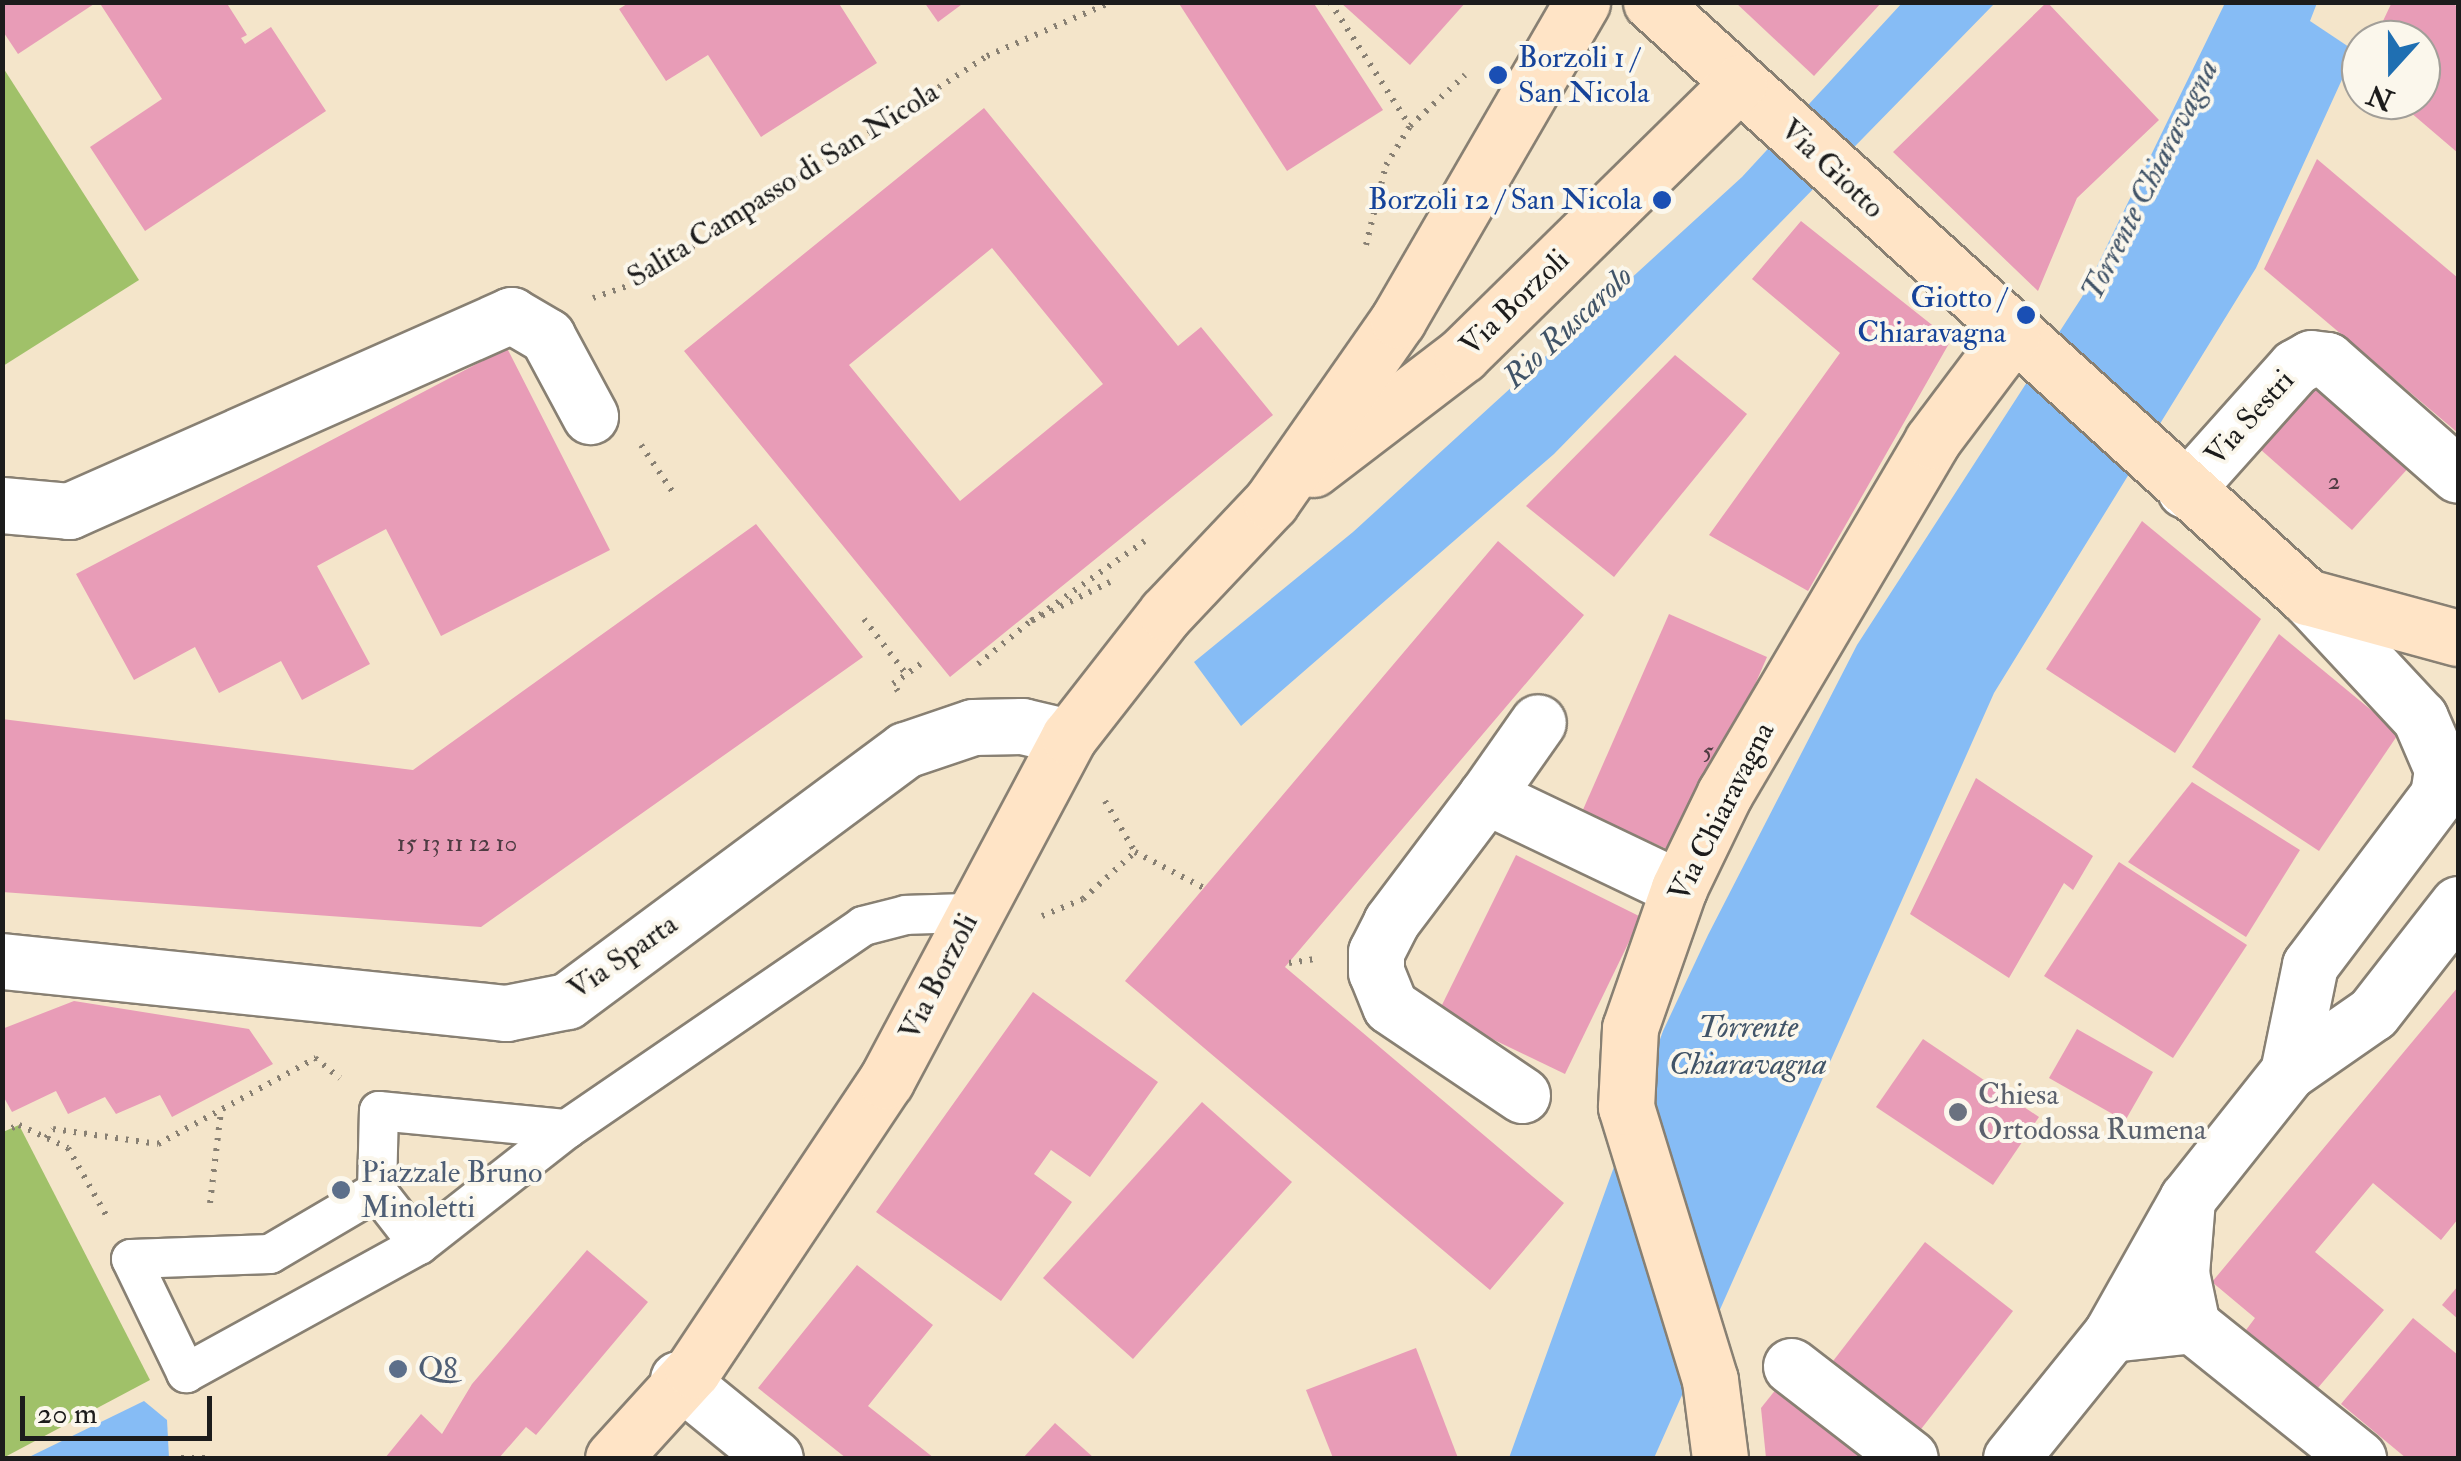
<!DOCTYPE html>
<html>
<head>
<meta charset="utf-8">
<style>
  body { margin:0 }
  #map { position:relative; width:2461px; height:1461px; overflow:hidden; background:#f4e5ca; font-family:"IM FELL Double Pica",serif }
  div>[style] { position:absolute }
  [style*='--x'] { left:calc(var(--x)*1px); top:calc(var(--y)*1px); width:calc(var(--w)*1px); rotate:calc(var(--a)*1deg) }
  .green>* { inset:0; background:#a0c169 }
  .water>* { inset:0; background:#86bcf5 }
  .building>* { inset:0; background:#e89cb7 }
  .path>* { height:6px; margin-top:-3px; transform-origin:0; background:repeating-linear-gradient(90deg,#888073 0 2.5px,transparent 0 10.5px) }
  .roads { filter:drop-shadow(2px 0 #888073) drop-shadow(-2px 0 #888073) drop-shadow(0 2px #888073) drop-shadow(0 -2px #888073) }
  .service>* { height:38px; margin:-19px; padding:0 19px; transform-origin:19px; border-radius:19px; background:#fff }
  .minor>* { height:55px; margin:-27.5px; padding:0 27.5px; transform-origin:27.5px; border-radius:27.5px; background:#fff }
  .tertiary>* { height:55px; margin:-27.5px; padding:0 27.5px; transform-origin:27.5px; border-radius:27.5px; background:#fff }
  .secondary>* { height:55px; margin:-27.5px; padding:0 27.5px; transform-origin:27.5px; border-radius:27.5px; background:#ffe4c6 }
  .dots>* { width:28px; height:28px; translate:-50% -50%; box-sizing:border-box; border:5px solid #fbf7ec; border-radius:50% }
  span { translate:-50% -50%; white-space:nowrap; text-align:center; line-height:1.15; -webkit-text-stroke:8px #fbf7ec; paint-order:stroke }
  .number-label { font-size:25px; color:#4f3c43 }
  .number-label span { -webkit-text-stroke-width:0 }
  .transit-label { font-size:30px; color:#164399 }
  .left { translate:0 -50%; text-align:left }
  .right { translate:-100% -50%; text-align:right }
  .street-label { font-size:30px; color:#1c1c1c }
  .worship-label { font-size:30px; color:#5b616d }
  .service-label { font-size:30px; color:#4e5e75 }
  .water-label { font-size:32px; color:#415468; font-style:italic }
  .frame { position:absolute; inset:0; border:5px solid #1c1c1c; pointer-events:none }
  .north { position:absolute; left:2341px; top:20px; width:100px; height:100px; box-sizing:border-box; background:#fbf7ec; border:2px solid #a29f99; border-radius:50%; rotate:201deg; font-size:28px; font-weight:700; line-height:40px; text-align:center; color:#1c1c1c }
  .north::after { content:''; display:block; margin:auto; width:35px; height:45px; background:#1f6fb2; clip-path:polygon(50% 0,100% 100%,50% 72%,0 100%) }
  .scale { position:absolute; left:20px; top:1396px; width:192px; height:45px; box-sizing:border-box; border:5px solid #1c1c1c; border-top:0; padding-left:12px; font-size:30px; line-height:35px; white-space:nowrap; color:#1c1c1c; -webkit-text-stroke:8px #fbf7ec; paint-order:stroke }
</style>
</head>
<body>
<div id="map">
  <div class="green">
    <div style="clip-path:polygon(2px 66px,139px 280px,3px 366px,2px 366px)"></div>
    <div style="clip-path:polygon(19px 1125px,150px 1380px,3px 1458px,3px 1132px)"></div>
  </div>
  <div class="water">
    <div style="clip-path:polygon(1902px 3px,1995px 3px,1554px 454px,1241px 726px,1194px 662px,1353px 532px,1742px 177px)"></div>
    <div style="clip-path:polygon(2225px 3px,2317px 3px,2310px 21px,2355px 51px,2256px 268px,1994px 693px,1654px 1458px,1509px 1458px,1663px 1031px,1708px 935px,1857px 645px,2082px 297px)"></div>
    <div style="clip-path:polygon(144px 1401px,167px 1420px,169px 1458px,27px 1458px)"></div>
  </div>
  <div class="building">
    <div style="clip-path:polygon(2px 2px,97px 2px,18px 54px,2px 30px)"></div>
    <div style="clip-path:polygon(99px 2px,226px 2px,247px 35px,241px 38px,245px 44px,271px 27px,326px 111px,145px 231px,90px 147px,162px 99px)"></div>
    <div style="clip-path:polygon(630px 2px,838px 2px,877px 63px,761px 137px,708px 55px,666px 81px,619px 9px)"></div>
    <div style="clip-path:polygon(924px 2px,965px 2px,938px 22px)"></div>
    <div style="clip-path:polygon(1178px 2px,1313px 2px,1383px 110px,1287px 171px)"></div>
    <div style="clip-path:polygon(1340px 2px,1466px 2px,1410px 65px)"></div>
    <div style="clip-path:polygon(1735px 2px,1882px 2px,1814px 76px)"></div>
    <div style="clip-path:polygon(2047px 2px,2159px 120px,2077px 198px,2038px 291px,1893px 152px)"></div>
    <div style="clip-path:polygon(2392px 2px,2452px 2px,2458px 8px,2458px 153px,2396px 100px,2421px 100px,2421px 40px,2374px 40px)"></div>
    <div style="clip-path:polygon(evenodd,984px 108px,1178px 346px,1201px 327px,1273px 415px,950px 677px,684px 351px,984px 108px,992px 248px,1103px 384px,960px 501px,849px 365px,992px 248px)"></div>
    <div style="clip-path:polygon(2317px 159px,2458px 278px,2458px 433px,2264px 269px)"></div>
    <div style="clip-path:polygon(1801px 221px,1951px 340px,1808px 591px,1709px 535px,1840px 353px,1752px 279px)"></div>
    <div style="clip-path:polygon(507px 348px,610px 550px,441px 636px,386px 529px,317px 566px,370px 664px,302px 700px,281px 661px,219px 693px,195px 647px,134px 680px,76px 574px)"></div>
    <div style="clip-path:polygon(1675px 355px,1747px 414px,1614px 577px,1526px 506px)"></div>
    <div style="clip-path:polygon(2318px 384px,2411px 465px,2352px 530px,2260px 449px)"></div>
    <div style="clip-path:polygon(2142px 521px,2261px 619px,2175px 753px,2046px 669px)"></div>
    <div style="clip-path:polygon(756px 524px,863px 657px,481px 927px,2px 892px,2px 719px,413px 770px)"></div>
    <div style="clip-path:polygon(1498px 541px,1584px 615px,1285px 967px,1564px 1203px,1490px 1290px,1125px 981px)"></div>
    <div style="clip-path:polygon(1669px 614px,1767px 657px,1681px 855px,1582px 812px)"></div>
    <div style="clip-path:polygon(2279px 634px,2399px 733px,2319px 851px,2192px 767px)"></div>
    <div style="clip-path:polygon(1976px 778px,2093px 856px,2073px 890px,2064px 883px,2009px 978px,1910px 914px)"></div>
    <div style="clip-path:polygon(2192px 782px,2300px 850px,2246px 937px,2128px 862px)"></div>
    <div style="clip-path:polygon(1516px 855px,1641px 917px,1565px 1074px,1438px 1013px)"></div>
    <div style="clip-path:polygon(2119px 862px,2247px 945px,2173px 1058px,2044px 976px)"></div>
    <div style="clip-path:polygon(2458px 987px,2458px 1219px,2441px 1240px,2373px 1183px,2315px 1252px,2384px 1310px,2317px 1389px,2246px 1330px,2255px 1318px,2212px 1282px)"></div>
    <div style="clip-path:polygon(1033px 992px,1158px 1082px,1090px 1177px,1051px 1150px,1034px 1174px,1072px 1202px,1001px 1301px,876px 1212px)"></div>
    <div style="clip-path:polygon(74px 1001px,249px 1029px,273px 1064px,172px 1117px,160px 1095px,116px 1114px,105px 1097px,68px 1114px,56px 1091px,12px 1112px,2px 1094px,2px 1029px)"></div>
    <div style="clip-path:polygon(2077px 1029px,2153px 1072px,2125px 1121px,2049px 1078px)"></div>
    <div style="clip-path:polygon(1923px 1039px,2039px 1117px,1993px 1185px,1876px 1107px)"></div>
    <div style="clip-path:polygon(1202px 1102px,1292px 1182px,1133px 1359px,1043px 1278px)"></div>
    <div style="clip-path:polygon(1925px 1242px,2013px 1311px,1918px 1433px,1830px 1365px)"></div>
    <div style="clip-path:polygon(587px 1250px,648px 1302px,536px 1435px,526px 1427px,499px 1458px,385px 1458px,421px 1414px,442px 1434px,472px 1384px)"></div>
    <div style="clip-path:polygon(857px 1265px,933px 1325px,868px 1406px,934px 1458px,846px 1458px,758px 1388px)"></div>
    <div style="clip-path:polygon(2458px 1286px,2458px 1319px,2442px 1305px)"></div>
    <div style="clip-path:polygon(2413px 1318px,2458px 1355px,2458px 1458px,2406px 1458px,2341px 1404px)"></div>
    <div style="clip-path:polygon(1416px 1348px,1458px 1458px,1333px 1458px,1306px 1390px)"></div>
    <div style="clip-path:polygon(1781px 1383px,1872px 1458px,1766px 1458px,1761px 1408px)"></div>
    <div style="clip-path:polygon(1055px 1423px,1094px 1458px,1023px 1458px)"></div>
  </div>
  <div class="path">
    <div style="--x:1330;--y:2;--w:148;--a:57.2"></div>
    <div style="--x:1366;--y:245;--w:82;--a:-76"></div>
    <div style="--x:1386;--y:165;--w:46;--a:-58.4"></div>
    <div style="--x:1410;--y:126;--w:75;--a:-42.8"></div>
    <div style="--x:593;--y:298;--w:49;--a:-19.2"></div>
    <div style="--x:639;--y:282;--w:415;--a:-33"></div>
    <div style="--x:987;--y:56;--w:135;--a:-23.5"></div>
    <div style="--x:641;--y:445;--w:59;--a:56"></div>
    <div style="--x:1110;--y:582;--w:88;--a:153.7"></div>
    <div style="--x:1031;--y:621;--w:139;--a:-35.1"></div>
    <div style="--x:864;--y:619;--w:69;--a:52.6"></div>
    <div style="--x:978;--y:664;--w:68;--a:-39.1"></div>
    <div style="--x:898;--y:691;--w:9;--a:-126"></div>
    <div style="--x:893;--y:684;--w:34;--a:-36"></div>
    <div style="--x:1105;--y:801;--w:59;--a:59.5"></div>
    <div style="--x:1042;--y:916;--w:44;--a:-22.5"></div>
    <div style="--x:1083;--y:899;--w:70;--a:-42.1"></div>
    <div style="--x:1135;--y:852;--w:78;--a:27.6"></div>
    <div style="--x:1289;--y:963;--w:26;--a:-9"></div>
    <div style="--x:315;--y:1058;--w:32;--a:39"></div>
    <div style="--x:2;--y:1132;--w:18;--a:-22"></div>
    <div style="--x:19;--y:1125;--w:54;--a:25.1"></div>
    <div style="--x:68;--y:1148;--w:77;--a:60.4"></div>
    <div style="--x:46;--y:1138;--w:11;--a:-52"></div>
    <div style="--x:53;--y:1129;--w:106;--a:8.1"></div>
    <div style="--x:158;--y:1144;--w:180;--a:-28.6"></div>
    <div style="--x:210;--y:1203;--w:93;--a:-83.2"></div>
    <div style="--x:181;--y:1458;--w:31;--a:0"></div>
  </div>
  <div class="roads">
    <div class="service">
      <div style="--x:377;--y:1191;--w:80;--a:-88.6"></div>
      <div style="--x:379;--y:1111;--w:189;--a:5.5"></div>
      <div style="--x:419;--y:1245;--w:68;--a:-127.9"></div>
      <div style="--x:377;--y:1191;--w:124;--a:149.5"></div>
      <div style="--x:270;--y:1254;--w:139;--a:177.9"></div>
      <div style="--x:131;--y:1259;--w:127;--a:64.2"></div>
      <div style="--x:186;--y:1373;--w:266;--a:-28.8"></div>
      <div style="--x:419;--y:1245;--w:188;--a:-38.1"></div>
      <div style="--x:567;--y:1129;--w:359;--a:-34.4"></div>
      <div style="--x:863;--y:926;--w:44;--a:-14.3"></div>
      <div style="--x:906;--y:915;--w:65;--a:-1.8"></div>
    </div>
    <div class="minor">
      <div style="--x:2185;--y:490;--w:165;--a:-48.2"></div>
      <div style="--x:2295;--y:367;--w:18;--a:-29"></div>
      <div style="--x:2311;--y:358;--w:16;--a:7"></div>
      <div style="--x:2327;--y:360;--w:174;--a:41.3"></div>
      <div style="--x:2;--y:505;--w:67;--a:5.1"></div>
      <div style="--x:69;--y:511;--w:484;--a:-23.9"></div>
      <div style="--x:511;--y:315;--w:42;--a:30.3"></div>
      <div style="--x:547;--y:336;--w:91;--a:61.7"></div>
      <div style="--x:1486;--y:796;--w:90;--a:-54.9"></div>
      <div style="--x:2;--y:961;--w:507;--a:5.89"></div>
      <div style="--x:506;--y:1013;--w:62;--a:-11.1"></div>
      <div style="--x:567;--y:1001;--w:421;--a:-36.6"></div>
      <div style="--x:905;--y:750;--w:72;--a:-18.7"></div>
      <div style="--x:973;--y:727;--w:49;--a:-1.2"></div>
      <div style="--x:1022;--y:726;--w:48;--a:13.2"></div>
      <div style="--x:2288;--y:1072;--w:103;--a:-34.8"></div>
      <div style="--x:2373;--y:1013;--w:138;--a:-52.1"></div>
      <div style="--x:1522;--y:1095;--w:159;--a:-146"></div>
      <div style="--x:1390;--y:1006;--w:37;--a:-112"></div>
      <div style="--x:1376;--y:972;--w:20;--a:-90"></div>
      <div style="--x:1376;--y:952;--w:34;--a:-63"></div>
      <div style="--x:1391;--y:922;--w:158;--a:-53"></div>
      <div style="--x:1486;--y:796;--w:214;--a:25.5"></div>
      <div style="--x:2187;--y:1199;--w:74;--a:94.6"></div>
      <div style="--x:2181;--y:1273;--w:53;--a:78.1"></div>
      <div style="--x:2111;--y:1334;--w:81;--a:-6.3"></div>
      <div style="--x:2192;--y:1325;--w:213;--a:38.7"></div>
      <div style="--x:1791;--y:1366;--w:150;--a:37.7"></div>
      <div style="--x:678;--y:1379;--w:125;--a:39.2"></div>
    </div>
    <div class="tertiary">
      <div style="--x:2011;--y:1458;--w:159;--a:-51.1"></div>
      <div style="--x:2111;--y:1334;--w:155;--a:-60.6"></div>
      <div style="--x:2187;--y:1199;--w:162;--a:-51.5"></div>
      <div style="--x:2288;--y:1072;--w:109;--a:-78.4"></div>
      <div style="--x:2310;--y:965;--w:213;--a:-53"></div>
      <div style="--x:2438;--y:795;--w:26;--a:-81"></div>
      <div style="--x:2442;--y:769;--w:56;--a:-113.3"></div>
      <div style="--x:2420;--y:718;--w:166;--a:-133"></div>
    </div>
    <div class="secondary">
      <div style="--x:1651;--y:2;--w:886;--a:42.21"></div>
      <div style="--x:2307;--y:597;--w:156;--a:15.2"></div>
      <div style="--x:1313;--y:469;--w:188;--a:-37.4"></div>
      <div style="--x:1462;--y:355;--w:388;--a:-44.5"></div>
      <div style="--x:613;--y:1458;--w:119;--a:-47.7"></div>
      <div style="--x:693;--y:1370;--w:348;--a:-56.3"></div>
      <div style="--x:886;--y:1081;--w:390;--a:-62"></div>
      <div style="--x:1069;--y:737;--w:157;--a:-52"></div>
      <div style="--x:1166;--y:613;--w:153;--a:-46.6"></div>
      <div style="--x:1271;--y:502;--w:222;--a:-55.1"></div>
      <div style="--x:1398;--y:320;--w:367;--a:-59.9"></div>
      <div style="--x:1720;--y:1458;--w:79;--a:-97.3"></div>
      <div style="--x:1710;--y:1380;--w:286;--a:-107.1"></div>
      <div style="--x:1626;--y:1107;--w:79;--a:-87.1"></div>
      <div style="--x:1630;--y:1028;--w:148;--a:-70.7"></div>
      <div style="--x:1679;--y:888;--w:106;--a:-64.2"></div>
      <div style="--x:1725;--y:793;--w:408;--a:-59.5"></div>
      <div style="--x:1932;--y:441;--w:133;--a:-53"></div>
    </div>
  </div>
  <div class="dots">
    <div style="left:1498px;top:75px;background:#1a4fb4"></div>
    <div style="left:1662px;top:200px;background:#1a4fb4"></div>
    <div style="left:2026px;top:315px;background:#1a4fb4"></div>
    <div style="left:1958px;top:1112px;background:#6b7280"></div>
    <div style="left:341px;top:1190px;background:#5c6f8a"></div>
    <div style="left:398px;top:1369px;background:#5c6f8a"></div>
  </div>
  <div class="number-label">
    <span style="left:2334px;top:482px">2</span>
    <span style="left:1708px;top:752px">5</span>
    <span style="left:457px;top:844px">15 13 11 12 10</span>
  </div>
  <div class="transit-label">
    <span class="left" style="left:1518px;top:75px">Borzoli 1 /<br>San Nicola</span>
    <span class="right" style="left:1642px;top:200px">Borzoli 12 / San Nicola</span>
    <span class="right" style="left:2006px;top:315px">Giotto /<br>Chiaravagna</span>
  </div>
  <div class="street-label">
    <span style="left:1832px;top:169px;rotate:43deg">Via Giotto</span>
    <span style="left:783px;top:185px;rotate:-32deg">Salita Campasso di San Nicola</span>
    <span style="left:1515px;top:303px;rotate:-44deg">Via Borzoli</span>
    <span style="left:2250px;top:418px;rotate:-48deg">Via Sestri</span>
    <span style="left:1722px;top:812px;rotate:-63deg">Via Chiaravagna</span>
    <span style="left:623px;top:957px;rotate:-35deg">Via Sparta</span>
    <span style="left:939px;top:977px;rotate:-63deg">Via Borzoli</span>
  </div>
  <div class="worship-label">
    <span class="left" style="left:1978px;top:1112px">Chiesa<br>Ortodossa Rumena</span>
  </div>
  <div class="service-label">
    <span class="left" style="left:361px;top:1190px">Piazzale Bruno<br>Minoletti</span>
    <span class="left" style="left:418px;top:1369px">Q8</span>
  </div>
  <div class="water-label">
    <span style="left:2150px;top:180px;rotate:-63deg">Torrente Chiaravagna</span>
    <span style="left:1568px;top:327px;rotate:-43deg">Rio Ruscarolo</span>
    <span style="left:1748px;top:1046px">Torrente<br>Chiaravagna</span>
  </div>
  <div class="frame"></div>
  <div class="north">N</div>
  <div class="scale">20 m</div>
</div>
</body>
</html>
